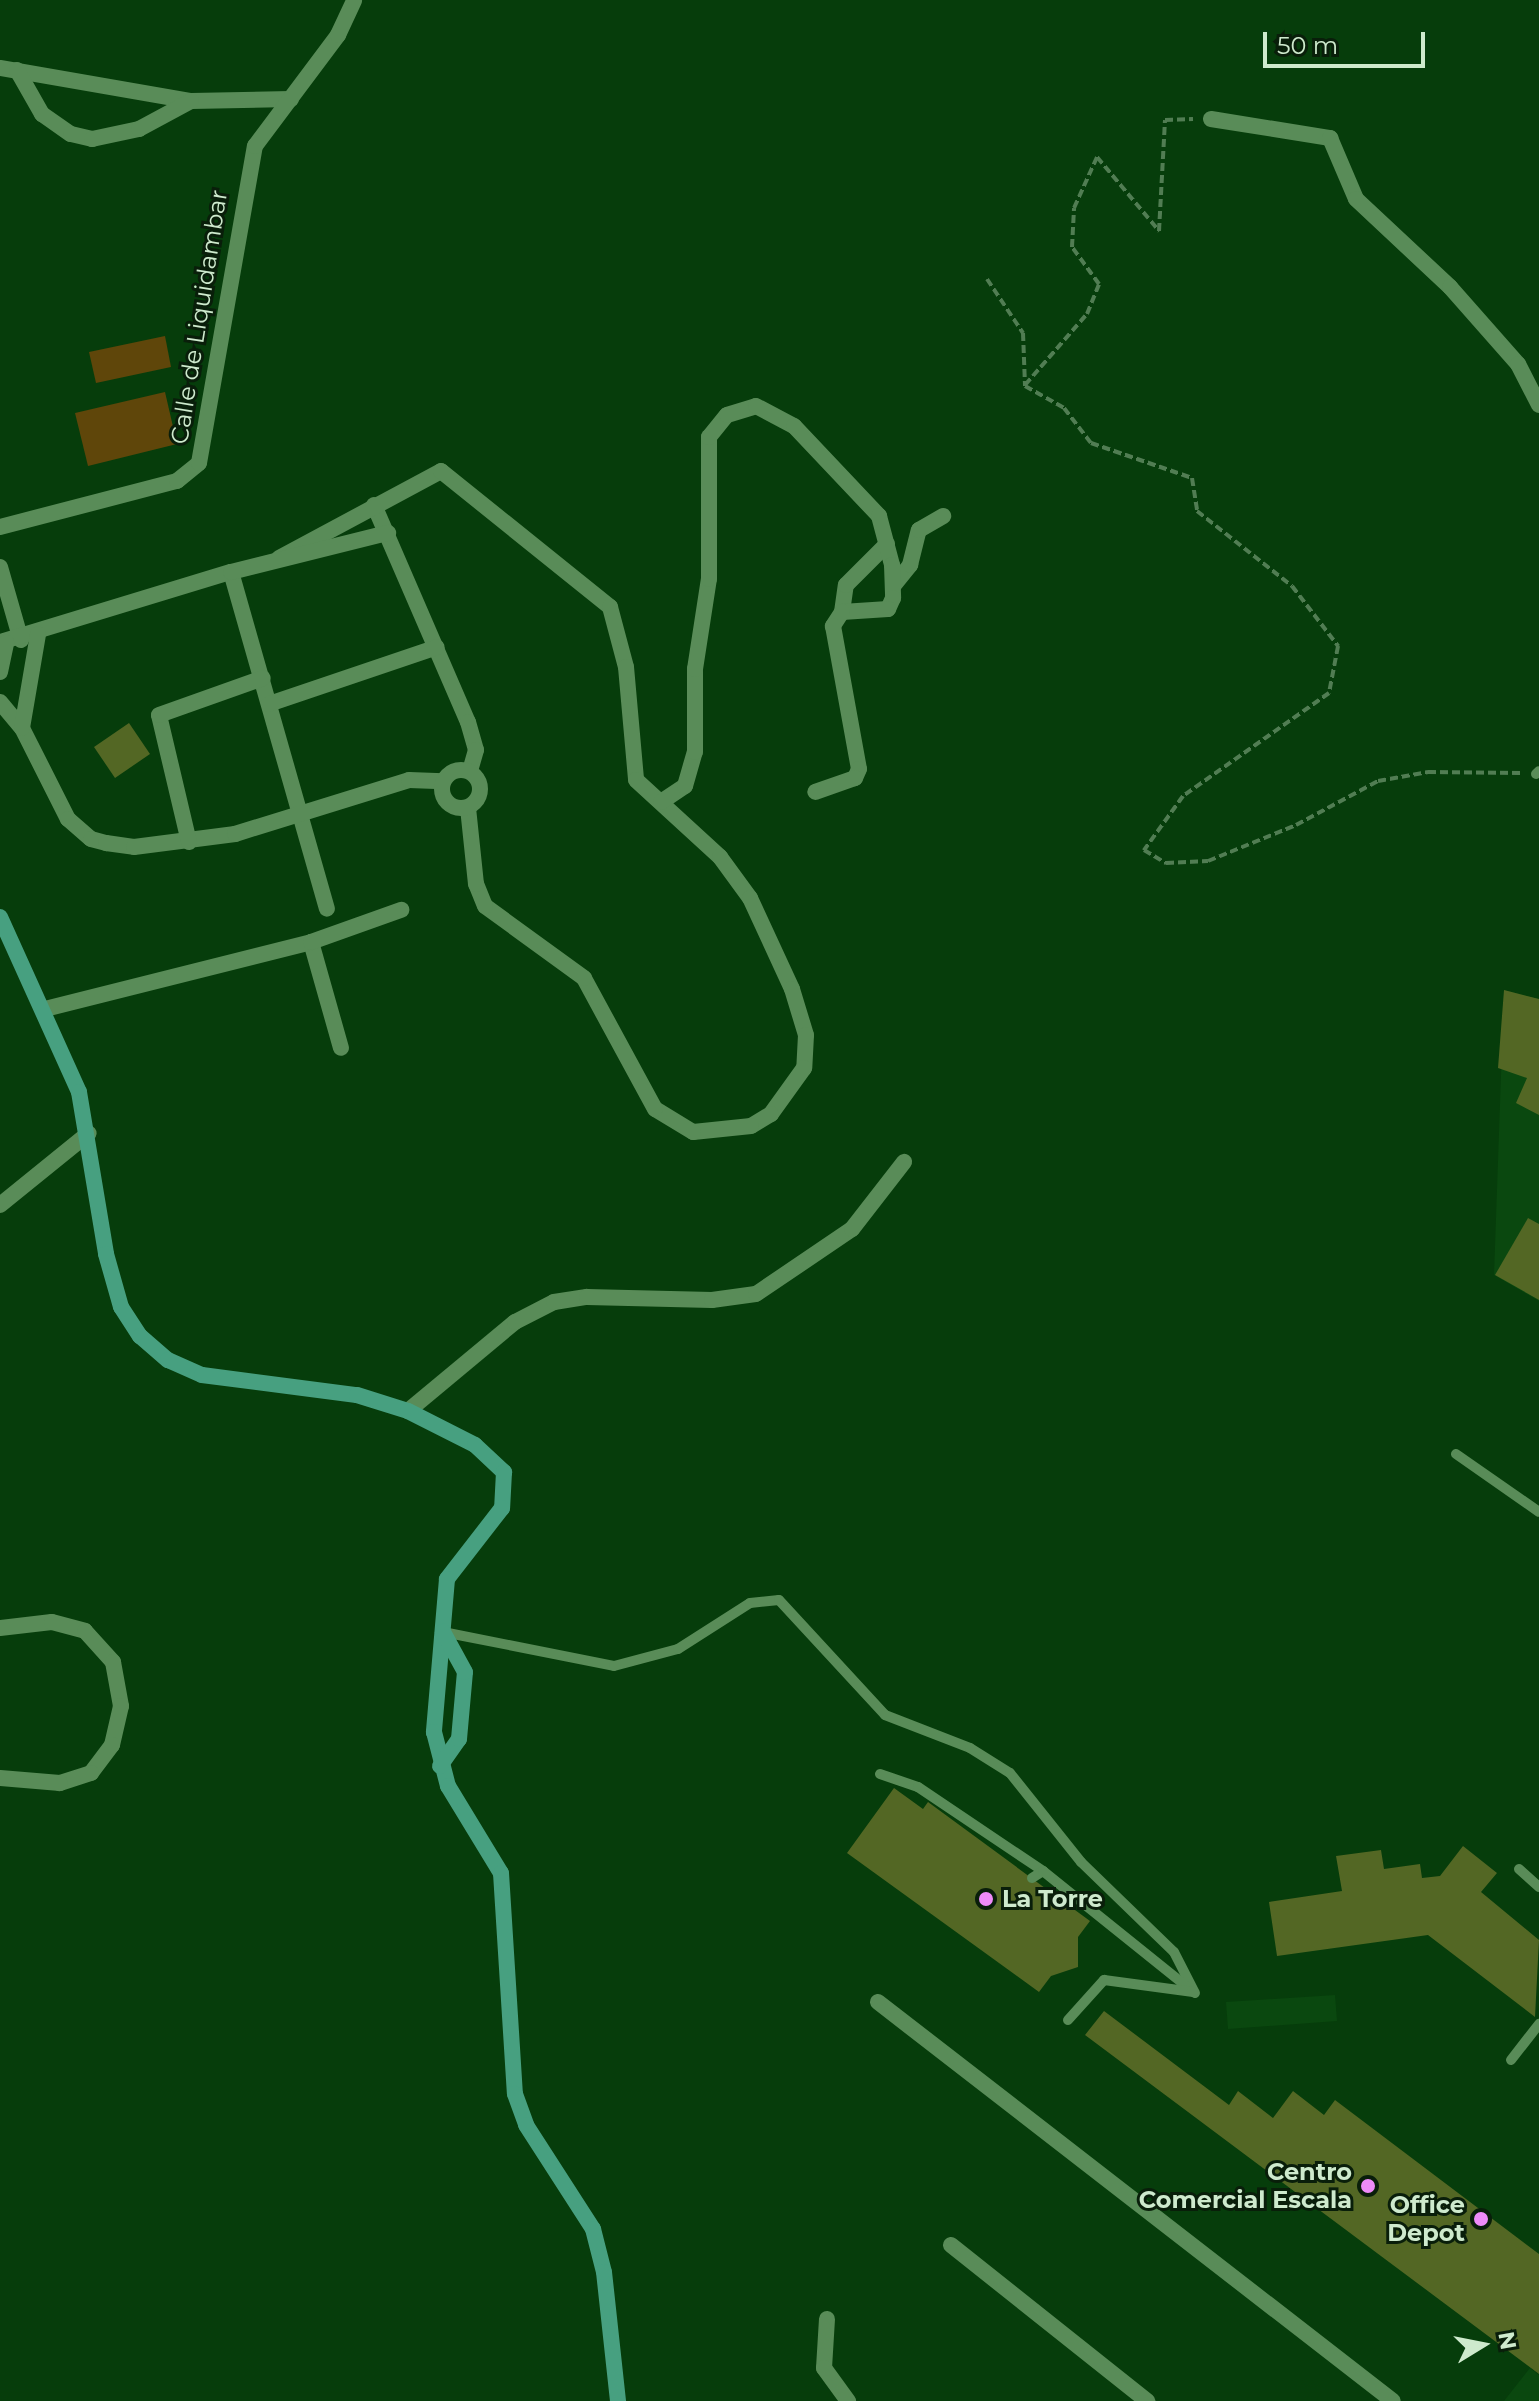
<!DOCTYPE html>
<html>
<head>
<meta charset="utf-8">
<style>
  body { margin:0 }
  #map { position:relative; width:1539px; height:2401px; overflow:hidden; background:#063d0b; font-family:Montserrat,sans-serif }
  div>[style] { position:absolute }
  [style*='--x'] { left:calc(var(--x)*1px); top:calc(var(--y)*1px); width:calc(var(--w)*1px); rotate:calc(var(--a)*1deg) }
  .built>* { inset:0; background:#0a480f }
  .green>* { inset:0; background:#5f460a }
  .building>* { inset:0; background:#536724 }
  .path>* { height:4px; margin-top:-2px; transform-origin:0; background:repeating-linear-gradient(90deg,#517d53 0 8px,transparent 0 12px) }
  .lane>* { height:10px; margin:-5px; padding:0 5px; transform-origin:5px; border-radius:5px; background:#598c58 }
  .street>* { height:16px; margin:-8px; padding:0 8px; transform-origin:8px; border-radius:8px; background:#598c58 }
  .street>.ring { margin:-8px; padding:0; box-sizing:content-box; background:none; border:16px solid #598c58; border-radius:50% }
  .secondary>* { height:16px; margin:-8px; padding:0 8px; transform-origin:8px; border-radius:8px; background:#47a080 }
  .dots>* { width:22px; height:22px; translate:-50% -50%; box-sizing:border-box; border:4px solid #091e0a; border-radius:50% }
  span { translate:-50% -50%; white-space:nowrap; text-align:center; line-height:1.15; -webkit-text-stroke:6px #091e0a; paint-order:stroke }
  .street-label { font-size:24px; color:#ceeacd }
  .poi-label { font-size:24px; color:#ceeacd; font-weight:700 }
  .left { translate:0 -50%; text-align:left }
  .right { translate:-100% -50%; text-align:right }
  .north { position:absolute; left:1443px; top:2305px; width:80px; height:80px; -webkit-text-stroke:6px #091e0a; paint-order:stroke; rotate:80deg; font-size:22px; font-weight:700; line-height:32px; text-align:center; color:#ceeacd }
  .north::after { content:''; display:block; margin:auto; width:28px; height:36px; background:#ceeacd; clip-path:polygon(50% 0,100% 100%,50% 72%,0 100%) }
  .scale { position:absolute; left:1263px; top:32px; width:162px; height:36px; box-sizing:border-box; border:4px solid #ceeacd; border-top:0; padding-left:10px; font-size:24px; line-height:28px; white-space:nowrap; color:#ceeacd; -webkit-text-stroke:6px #091e0a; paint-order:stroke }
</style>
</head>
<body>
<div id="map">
  <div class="built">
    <div style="clip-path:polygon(1504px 990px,1539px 999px,1539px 1301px,1494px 1275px)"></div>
    <div style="clip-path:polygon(1335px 1995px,1337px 2021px,1228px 2029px,1226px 2002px)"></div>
    <div style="clip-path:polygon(1530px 2368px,1539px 2375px,1539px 2401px,1504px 2401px)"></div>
  </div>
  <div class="green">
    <div style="clip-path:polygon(165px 336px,171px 367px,96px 383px,89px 352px)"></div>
    <div style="clip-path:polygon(165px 392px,177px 444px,88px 466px,75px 413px)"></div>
  </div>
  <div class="building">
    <div style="clip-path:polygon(129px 723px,150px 754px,115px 778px,94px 747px)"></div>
    <div style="clip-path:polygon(1504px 990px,1539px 999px,1539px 1115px,1516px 1103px,1527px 1078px,1498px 1068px)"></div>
    <div style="clip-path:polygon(1528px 1218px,1539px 1224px,1539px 1300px,1495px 1275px)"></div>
    <div style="clip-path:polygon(894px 1788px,923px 1809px,928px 1802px,1090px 1921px,1078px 1937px,1078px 1967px,1051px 1976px,1039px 1992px,847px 1853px)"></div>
    <div style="clip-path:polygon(1463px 1846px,1497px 1873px,1481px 1892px,1539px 1940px,1535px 2017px,1428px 1935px,1277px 1956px,1269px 1902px,1342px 1891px,1336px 1856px,1381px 1850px,1384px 1869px,1420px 1864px,1422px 1878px,1440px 1876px)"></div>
    <div style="clip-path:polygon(1104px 2011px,1229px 2105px,1238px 2091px,1273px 2118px,1293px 2091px,1324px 2115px,1335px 2100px,1539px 2254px,1539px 2374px,1085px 2035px)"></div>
  </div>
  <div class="path">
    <div style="--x:987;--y:279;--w:65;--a:56.3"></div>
    <div style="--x:1023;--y:333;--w:53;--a:87.8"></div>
    <div style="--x:1025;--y:386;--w:45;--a:29.4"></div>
    <div style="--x:1064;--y:408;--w:44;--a:52.4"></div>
    <div style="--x:1091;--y:443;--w:107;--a:19.1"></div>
    <div style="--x:1192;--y:478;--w:33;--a:81"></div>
    <div style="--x:1197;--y:511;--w:121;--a:38.3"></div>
    <div style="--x:1292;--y:586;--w:76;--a:52.5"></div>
    <div style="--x:1338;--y:646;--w:48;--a:100.8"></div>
    <div style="--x:1329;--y:693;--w:179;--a:144.8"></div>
    <div style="--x:1183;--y:796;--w:67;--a:125.8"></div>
    <div style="--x:1144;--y:850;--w:26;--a:31"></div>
    <div style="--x:1166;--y:863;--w:42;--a:-2.7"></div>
    <div style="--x:1208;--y:861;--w:95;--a:-22.2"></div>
    <div style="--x:1296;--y:825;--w:93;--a:-28.2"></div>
    <div style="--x:1378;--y:781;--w:51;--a:-10.2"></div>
    <div style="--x:1428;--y:772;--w:93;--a:0.6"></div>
    <div style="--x:1025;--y:385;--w:94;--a:-48.9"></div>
    <div style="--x:1087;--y:314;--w:32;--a:-68"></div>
    <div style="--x:1099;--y:284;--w:46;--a:-126.1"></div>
    <div style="--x:1072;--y:247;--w:39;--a:-87"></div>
    <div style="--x:1074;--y:208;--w:56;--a:-65.7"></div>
    <div style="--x:1097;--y:157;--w:97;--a:50"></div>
    <div style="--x:1159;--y:231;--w:111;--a:-86.9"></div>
    <div style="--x:1165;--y:120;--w:28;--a:-2"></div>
  </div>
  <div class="lane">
    <div style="--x:1536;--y:774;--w:4;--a:-45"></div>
    <div style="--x:1456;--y:1454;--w:101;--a:34.9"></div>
    <div style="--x:443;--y:1632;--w:174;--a:11.2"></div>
    <div style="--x:614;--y:1666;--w:66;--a:-14.9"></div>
    <div style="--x:678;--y:1649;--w:85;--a:-32.6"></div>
    <div style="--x:750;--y:1603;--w:29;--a:-6"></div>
    <div style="--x:779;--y:1600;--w:156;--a:47.3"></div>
    <div style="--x:885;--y:1715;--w:91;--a:21.2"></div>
    <div style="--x:970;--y:1748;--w:47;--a:32"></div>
    <div style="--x:1010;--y:1773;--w:114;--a:51.4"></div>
    <div style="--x:1081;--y:1862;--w:129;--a:44.1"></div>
    <div style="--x:1174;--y:1952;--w:46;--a:62.9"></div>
    <div style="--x:880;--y:1774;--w:40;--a:18.9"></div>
    <div style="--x:918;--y:1787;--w:151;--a:33.9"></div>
    <div style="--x:1519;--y:1869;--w:27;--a:42"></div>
    <div style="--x:1032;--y:1878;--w:13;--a:-32"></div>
    <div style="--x:1043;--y:1871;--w:189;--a:38.8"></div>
    <div style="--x:1068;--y:2020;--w:54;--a:-48"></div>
    <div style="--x:1104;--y:1980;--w:90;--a:7.7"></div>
    <div style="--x:1511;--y:2060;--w:46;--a:-52.1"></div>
  </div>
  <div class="street">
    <div style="--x:0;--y:68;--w:194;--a:9.8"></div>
    <div style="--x:191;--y:101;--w:100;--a:-1.1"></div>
    <div style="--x:17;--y:70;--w:51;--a:60.4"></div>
    <div style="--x:42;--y:114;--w:35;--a:35"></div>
    <div style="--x:71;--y:134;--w:22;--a:13"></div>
    <div style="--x:92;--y:139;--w:48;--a:-12"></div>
    <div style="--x:139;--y:129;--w:59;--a:-28.3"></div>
    <div style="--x:1211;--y:119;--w:121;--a:9.1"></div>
    <div style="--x:1330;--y:138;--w:66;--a:66.9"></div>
    <div style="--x:1356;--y:199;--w:129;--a:43.1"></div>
    <div style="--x:1450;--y:287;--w:103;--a:48.6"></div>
    <div style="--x:1518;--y:364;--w:46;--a:62.9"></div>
    <div style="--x:374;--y:505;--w:236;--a:66.6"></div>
    <div style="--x:468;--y:722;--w:29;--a:74"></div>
    <div style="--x:476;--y:750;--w:22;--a:106"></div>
    <div style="--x:0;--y:527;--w:183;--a:-14.6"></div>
    <div style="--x:177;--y:481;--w:28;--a:-39"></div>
    <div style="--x:199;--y:463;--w:322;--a:-80"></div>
    <div style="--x:255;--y:146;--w:139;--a:-53.2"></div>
    <div style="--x:338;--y:35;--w:38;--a:-65"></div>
    <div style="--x:279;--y:558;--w:184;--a:-28.2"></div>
    <div style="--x:441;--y:471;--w:217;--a:38.8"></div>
    <div style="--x:610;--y:607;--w:62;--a:75.1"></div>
    <div style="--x:626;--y:667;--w:113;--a:84.9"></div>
    <div style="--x:636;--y:780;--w:114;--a:42.5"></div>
    <div style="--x:720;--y:857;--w:51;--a:53.8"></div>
    <div style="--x:750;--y:898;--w:100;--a:65.2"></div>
    <div style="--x:792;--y:989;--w:48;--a:73.1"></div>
    <div style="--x:806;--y:1035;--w:33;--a:93"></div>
    <div style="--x:804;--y:1068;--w:57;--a:125.7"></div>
    <div style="--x:771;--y:1114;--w:23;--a:149"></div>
    <div style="--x:751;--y:1126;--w:58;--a:174.1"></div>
    <div style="--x:693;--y:1132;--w:44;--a:-148.8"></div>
    <div style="--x:655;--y:1109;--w:149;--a:-118.5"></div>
    <div style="--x:584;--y:978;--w:122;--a:-144"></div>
    <div style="--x:485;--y:906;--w:24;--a:-112"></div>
    <div style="--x:476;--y:884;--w:76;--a:-96"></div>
    <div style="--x:0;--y:567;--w:76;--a:74"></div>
    <div style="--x:231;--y:572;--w:350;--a:74.1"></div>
    <div style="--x:894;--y:585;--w:26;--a:-51"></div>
    <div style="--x:910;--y:565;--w:36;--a:-76"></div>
    <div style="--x:919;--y:530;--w:28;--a:-30"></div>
    <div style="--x:842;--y:612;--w:27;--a:-82"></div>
    <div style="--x:846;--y:585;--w:58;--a:-45"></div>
    <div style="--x:0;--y:642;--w:241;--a:-16.9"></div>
    <div style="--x:231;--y:572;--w:162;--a:-14"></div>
    <div style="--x:0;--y:672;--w:30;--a:-78"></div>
    <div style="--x:0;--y:702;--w:34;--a:50"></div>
    <div style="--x:22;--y:728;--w:102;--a:63.2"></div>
    <div style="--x:68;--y:819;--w:30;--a:41"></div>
    <div style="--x:91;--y:839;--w:16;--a:15"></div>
    <div style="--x:106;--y:843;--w:28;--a:8"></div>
    <div style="--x:134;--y:847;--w:102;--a:-7.3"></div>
    <div style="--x:235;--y:834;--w:182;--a:-17.2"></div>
    <div style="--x:409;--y:780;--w:34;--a:2"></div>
    <div style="--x:269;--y:704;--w:177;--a:-18.7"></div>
    <div style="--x:22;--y:728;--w:95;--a:-80.3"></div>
    <div class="ring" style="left:442px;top:770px;width:22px;height:22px"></div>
    <div style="--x:661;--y:802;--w:29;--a:-34"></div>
    <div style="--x:685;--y:786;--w:35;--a:-74"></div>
    <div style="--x:695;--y:752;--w:83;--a:-90"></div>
    <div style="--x:695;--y:669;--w:91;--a:-81.2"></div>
    <div style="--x:709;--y:579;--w:142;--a:-90"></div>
    <div style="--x:709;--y:437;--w:28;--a:-51"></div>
    <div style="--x:727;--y:415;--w:30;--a:-17"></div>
    <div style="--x:756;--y:406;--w:43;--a:27.8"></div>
    <div style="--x:794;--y:426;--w:124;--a:46.6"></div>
    <div style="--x:879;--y:516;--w:51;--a:75.1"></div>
    <div style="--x:892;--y:565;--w:33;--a:88"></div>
    <div style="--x:893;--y:598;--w:12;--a:114"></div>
    <div style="--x:888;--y:609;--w:46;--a:176.3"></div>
    <div style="--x:842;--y:612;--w:17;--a:123"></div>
    <div style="--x:833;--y:626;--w:145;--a:79.7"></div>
    <div style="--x:859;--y:769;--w:10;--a:114"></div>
    <div style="--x:855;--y:778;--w:42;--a:160.7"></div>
    <div style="--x:189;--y:842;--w:130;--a:-103.3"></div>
    <div style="--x:159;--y:715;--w:110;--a:-19.6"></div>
    <div style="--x:311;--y:942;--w:110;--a:74.2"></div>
    <div style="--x:45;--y:1009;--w:274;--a:-14.1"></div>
    <div style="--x:311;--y:942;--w:96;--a:-19.6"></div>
    <div style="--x:0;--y:1205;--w:114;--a:-39"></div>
    <div style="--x:408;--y:1411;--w:139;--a:-39.8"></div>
    <div style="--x:515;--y:1322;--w:44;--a:-27.1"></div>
    <div style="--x:554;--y:1302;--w:33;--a:-9"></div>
    <div style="--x:587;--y:1297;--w:125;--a:1.4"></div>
    <div style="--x:712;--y:1300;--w:44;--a:-7.8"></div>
    <div style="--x:756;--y:1294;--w:116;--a:-34.1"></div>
    <div style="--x:852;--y:1229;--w:85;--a:-52.2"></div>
    <div style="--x:0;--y:1628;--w:52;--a:-6.6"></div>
    <div style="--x:52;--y:1622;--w:34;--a:15"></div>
    <div style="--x:85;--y:1631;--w:42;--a:47.9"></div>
    <div style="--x:113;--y:1662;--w:45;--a:79.7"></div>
    <div style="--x:121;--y:1706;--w:40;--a:103"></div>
    <div style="--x:112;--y:1745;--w:35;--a:127"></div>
    <div style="--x:91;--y:1773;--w:33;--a:162"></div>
    <div style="--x:60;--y:1783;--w:60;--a:-175.2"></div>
    <div style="--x:878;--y:2002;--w:651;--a:37.77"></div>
    <div style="--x:951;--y:2245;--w:251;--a:38.5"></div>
    <div style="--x:827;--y:2319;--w:49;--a:93.5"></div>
    <div style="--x:824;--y:2368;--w:41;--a:54"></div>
  </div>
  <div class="secondary">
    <div style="--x:0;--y:917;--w:192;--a:65.7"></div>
    <div style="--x:79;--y:1092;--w:164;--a:80.5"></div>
    <div style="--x:106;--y:1254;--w:55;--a:74.2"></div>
    <div style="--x:121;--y:1307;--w:35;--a:57"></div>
    <div style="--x:140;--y:1336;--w:37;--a:41"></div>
    <div style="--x:168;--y:1360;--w:37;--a:24"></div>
    <div style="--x:202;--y:1375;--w:156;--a:7.4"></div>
    <div style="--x:357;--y:1395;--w:53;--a:17.4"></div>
    <div style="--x:408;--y:1411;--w:75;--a:26.9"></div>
    <div style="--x:475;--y:1445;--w:40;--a:43"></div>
    <div style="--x:504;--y:1472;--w:36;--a:93"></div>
    <div style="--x:502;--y:1508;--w:90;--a:127.8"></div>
    <div style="--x:447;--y:1579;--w:154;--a:94.9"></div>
    <div style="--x:434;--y:1732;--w:56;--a:75.5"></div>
    <div style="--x:448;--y:1786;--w:102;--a:58.7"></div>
    <div style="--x:501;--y:1873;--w:221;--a:86.4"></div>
    <div style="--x:515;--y:2094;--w:33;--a:70"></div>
    <div style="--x:526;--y:2125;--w:124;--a:57.2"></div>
    <div style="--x:593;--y:2229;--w:44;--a:75.7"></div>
    <div style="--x:604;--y:2272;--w:130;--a:83.8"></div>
    <div style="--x:440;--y:1766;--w:33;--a:-55"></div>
    <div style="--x:459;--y:1739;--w:67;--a:-84.9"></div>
    <div style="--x:465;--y:1672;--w:46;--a:-118.8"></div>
  </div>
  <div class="dots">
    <div style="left:986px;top:1899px;background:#ee8bf8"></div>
    <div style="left:1368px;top:2186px;background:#ee8bf8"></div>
    <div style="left:1481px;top:2219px;background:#ee8bf8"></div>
  </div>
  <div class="street-label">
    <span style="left:199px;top:317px;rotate:-81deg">Calle de Liquidambar</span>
  </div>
  <div class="poi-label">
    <span class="left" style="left:1002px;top:1899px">La Torre</span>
    <span class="right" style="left:1352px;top:2186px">Centro<br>Comercial Escala</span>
    <span class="right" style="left:1465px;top:2219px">Office<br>Depot</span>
  </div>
  <div class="north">N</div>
  <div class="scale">50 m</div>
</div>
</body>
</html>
